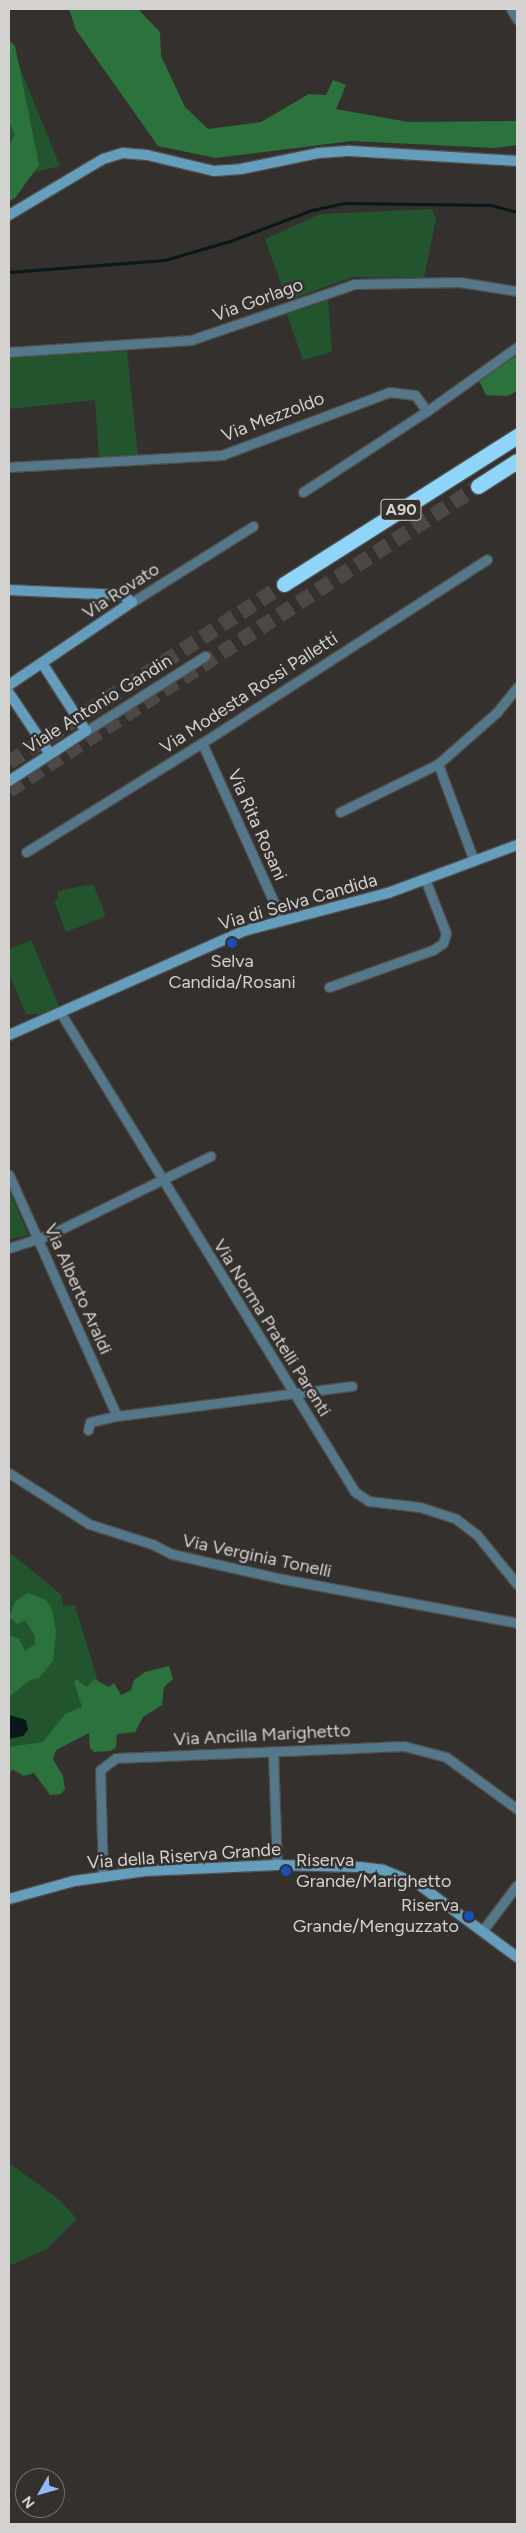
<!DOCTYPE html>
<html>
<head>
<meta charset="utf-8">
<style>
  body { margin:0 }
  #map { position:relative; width:526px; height:2533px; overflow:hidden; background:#34302e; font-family:Figtree,sans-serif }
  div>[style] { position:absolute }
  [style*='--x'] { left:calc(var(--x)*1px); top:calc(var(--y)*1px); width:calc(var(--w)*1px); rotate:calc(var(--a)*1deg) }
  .green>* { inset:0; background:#22552e }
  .forest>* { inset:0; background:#2c723d }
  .water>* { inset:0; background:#081819 }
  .stream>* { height:2.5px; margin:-1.25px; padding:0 1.25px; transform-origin:1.25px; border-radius:1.25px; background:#081819 }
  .highway-tunnel>* { height:15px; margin-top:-7.5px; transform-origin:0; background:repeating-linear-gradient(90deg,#4c4846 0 15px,transparent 0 23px) }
  .roads { filter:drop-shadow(1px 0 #514d4b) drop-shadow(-1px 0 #514d4b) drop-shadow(0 1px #514d4b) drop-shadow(0 -1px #514d4b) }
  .street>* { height:9px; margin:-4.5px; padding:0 4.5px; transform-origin:4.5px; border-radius:4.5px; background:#54778a }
  .secondary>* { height:10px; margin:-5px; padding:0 5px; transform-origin:5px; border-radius:5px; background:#659ebc }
  .highway>* { height:15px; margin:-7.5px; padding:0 7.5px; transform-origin:7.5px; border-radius:7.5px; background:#8fd5fa }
  .dots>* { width:14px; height:14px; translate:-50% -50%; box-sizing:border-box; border:2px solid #34302e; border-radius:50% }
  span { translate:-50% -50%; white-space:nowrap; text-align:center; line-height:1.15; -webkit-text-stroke:5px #34302e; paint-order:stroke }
  .shield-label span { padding:1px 4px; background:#34302e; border:1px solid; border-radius:4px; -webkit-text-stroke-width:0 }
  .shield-label { font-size:16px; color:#d4d2d1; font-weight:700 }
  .street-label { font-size:18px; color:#d4d2d1 }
  .poi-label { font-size:18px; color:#d4d2d1 }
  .left { translate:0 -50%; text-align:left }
  .right { translate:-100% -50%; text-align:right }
  .frame { position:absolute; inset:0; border:10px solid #d4d2d1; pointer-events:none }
  .north { position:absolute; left:15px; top:2468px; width:50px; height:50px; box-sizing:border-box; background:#34302e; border:1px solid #74716f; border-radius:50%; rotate:232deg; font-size:14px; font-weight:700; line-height:20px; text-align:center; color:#d4d2d1 }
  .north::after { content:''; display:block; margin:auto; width:18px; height:22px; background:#8fb8fd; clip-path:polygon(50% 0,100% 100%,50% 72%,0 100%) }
</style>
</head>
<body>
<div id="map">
  <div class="green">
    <div style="clip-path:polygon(9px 41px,60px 166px,9px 178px)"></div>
    <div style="clip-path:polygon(432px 209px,436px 219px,424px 278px,352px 277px,287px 301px,265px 239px,320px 214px)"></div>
    <div style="clip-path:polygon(328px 297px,332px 352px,303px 360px,286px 312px)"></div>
    <div style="clip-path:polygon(127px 351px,138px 455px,99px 457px,95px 400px,9px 409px,9px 357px)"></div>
    <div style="clip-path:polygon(93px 884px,106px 916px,66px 932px,54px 900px,58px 899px,58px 891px)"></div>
    <div style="clip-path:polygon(31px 940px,59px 1006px,45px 1014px,26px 1014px,9px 974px,9px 949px)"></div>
    <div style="clip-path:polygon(9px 1190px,28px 1235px,9px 1240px)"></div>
    <div style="clip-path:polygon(9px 1552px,62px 1595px,63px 1606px,75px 1605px,98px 1682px,123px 1716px,9px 1756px)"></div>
    <div style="clip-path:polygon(9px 2163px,61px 2201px,77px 2219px,47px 2249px,9px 2266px)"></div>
  </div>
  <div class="forest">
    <div style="clip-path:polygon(69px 9px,138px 9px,160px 32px,161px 56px,185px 107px,208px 129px,261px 122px,309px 94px,326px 95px,333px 80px,346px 85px,336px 109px,408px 122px,517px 121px,517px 145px,494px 148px,352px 141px,216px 158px,158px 146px,76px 30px)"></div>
    <div style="clip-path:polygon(9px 40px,15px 46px,39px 165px,15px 198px,9px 201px,9px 146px,15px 135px,9px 121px)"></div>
    <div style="clip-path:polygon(517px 355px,517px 391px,507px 396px,486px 395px,479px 381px)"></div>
    <div style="clip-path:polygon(28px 1593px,46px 1600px,52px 1609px,56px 1631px,53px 1661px,39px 1678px,30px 1680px,9px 1697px,9px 1635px,19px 1639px,25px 1651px,35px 1644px,35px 1636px,25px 1620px,17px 1624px,9px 1617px,15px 1602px)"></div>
    <div style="clip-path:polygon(169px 1666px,173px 1679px,164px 1687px,162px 1705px,143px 1717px,135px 1732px,117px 1734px,116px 1747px,111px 1751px,94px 1752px,90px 1748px,89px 1733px,56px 1750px,53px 1759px,63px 1776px,65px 1789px,61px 1794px,50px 1795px,34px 1773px,24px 1776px,12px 1769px,9px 1775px,9px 1747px,43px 1742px,65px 1714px,82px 1707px,74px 1682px,76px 1679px,87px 1687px,94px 1679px,109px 1687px,114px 1683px,121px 1695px,131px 1690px,134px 1680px,145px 1672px)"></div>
  </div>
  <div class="water">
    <div style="clip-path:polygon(9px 1715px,26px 1720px,28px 1730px,23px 1736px,9px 1739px)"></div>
  </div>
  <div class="stream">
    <div style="--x:9;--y:272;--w:156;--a:-4.4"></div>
    <div style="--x:165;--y:260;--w:68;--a:-16.3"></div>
    <div style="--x:230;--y:241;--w:88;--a:-20.7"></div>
    <div style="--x:312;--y:210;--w:33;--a:-12"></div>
    <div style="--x:344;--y:203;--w:147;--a:0.8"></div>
    <div style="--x:491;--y:205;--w:27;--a:15"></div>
  </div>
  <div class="highway-tunnel">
    <div style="--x:9;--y:762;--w:328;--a:-32.9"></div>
    <div style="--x:9;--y:790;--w:559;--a:-32.95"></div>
  </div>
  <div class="roads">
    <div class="street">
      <div style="--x:511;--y:9;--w:12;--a:59"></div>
      <div style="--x:9;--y:352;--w:182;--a:-3.8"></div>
      <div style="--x:191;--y:340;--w:173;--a:-18.9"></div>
      <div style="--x:355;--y:284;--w:105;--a:-1.1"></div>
      <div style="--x:460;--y:282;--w:58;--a:9"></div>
      <div style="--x:9;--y:467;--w:213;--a:-3.2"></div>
      <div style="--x:222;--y:455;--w:179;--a:-20.6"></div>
      <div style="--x:390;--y:392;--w:25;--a:7"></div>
      <div style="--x:415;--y:395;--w:20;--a:53"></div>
      <div style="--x:427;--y:411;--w:110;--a:-35.4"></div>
      <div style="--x:303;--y:492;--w:148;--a:-33.2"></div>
      <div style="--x:132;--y:602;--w:143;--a:-32.1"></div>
      <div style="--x:86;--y:731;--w:141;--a:-32.2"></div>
      <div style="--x:202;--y:743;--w:194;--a:65.7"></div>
      <div style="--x:438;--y:764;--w:103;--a:69.6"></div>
      <div style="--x:340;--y:812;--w:109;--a:-26.1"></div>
      <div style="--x:438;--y:764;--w:79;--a:-41.4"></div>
      <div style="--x:497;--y:712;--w:32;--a:-51"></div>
      <div style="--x:26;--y:852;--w:207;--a:-31.8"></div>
      <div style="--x:202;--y:743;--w:339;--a:-32.8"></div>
      <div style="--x:329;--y:987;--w:110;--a:-19.6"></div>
      <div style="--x:433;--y:950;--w:12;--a:-35"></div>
      <div style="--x:443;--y:943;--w:10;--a:-73"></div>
      <div style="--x:446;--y:933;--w:58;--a:-111.3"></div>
      <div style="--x:60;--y:1012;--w:563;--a:58.43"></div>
      <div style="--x:355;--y:1492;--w:17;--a:33"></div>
      <div style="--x:369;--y:1501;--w:51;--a:6.7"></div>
      <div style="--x:420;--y:1507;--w:38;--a:18"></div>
      <div style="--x:456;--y:1519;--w:26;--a:37"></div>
      <div style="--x:477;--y:1535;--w:63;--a:50.8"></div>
      <div style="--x:9;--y:1175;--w:264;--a:65.9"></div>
      <div style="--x:117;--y:1416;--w:237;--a:-7.3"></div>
      <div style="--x:9;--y:1248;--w:40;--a:-18"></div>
      <div style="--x:47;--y:1236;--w:182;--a:-26.1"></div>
      <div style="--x:88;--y:1430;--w:8;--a:-76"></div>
      <div style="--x:90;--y:1422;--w:28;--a:-13"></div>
      <div style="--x:9;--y:1473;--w:95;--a:32.5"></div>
      <div style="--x:89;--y:1524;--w:66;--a:17.6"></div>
      <div style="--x:152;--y:1544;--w:22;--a:27"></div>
      <div style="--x:172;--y:1554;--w:114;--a:12.7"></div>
      <div style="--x:283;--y:1579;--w:238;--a:10.6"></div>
      <div style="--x:273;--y:1751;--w:114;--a:88"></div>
      <div style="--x:103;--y:1876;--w:106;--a:-91.6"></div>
      <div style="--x:100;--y:1770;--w:20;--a:-37"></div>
      <div style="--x:116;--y:1758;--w:288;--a:-2.4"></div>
      <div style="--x:404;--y:1746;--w:43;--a:14.7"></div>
      <div style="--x:446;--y:1757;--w:88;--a:36.2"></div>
      <div style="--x:483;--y:1930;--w:56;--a:-52.9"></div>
    </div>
    <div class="secondary">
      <div style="--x:9;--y:215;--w:109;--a:-30.8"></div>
      <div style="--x:103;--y:159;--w:21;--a:-17"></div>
      <div style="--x:123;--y:153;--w:24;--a:5"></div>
      <div style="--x:147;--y:155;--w:69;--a:13.4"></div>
      <div style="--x:214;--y:171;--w:27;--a:-4"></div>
      <div style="--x:241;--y:169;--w:80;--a:-11.6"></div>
      <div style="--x:319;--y:153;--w:31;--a:-4"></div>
      <div style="--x:350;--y:151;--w:167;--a:3.4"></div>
      <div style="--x:9;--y:590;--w:113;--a:2.5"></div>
      <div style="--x:122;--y:595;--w:12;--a:35"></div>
      <div style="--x:132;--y:602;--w:148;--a:146"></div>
      <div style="--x:9;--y:693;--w:73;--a:56.1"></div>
      <div style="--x:9;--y:781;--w:92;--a:-33"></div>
      <div style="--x:86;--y:731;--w:81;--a:-122.9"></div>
      <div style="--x:9;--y:1035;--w:257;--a:-23.9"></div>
      <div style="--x:244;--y:931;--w:149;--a:-14.8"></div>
      <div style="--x:388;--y:893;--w:138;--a:-20.4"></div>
      <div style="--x:9;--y:1899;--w:67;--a:-15.5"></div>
      <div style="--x:74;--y:1881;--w:72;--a:-8"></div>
      <div style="--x:145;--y:1871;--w:132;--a:-2.6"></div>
      <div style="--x:277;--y:1865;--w:83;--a:1.4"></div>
      <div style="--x:360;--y:1867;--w:23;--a:7"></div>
      <div style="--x:383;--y:1870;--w:38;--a:22"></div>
      <div style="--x:418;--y:1884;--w:123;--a:36.4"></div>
    </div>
    <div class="highway">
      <div style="--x:478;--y:486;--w:46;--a:-32.7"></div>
      <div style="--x:284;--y:584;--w:276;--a:-32.4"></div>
    </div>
  </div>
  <div class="dots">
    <div style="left:232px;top:943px;background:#1a4fb4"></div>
    <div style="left:286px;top:1871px;background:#1a4fb4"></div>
    <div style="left:469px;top:1916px;background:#1a4fb4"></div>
  </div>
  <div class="shield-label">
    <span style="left:401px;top:510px">A90</span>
  </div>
  <div class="street-label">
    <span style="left:258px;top:300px;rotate:-20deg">Via Gorlago</span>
    <span style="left:273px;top:417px;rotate:-21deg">Via Mezzoldo</span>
    <span style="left:121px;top:591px;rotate:-33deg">Via Rovato</span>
    <span style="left:249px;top:693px;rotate:-33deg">Via Modesta Rossi Palletti</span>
    <span style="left:98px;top:704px;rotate:-32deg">Viale Antonio Gandin</span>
    <span style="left:257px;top:825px;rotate:66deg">Via Rita Rosani</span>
    <span style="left:298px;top:902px;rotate:-16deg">Via di Selva Candida</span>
    <span style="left:78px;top:1289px;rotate:66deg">Via Alberto Araldi</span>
    <span style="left:272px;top:1328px;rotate:58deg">Via Norma Pratelli Parenti</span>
    <span style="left:257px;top:1556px;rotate:12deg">Via Verginia Tonelli</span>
    <span style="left:262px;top:1735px;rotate:-3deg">Via Ancilla Marighetto</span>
    <span style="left:184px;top:1856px;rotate:-4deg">Via della Riserva Grande</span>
  </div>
  <div class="poi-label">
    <span style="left:232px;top:972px">Selva<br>Candida/Rosani</span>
    <span class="left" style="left:296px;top:1871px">Riserva<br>Grande/Marighetto</span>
    <span class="right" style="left:459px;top:1916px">Riserva<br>Grande/Menguzzato</span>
  </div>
  <div class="frame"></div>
  <div class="north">N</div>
</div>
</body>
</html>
